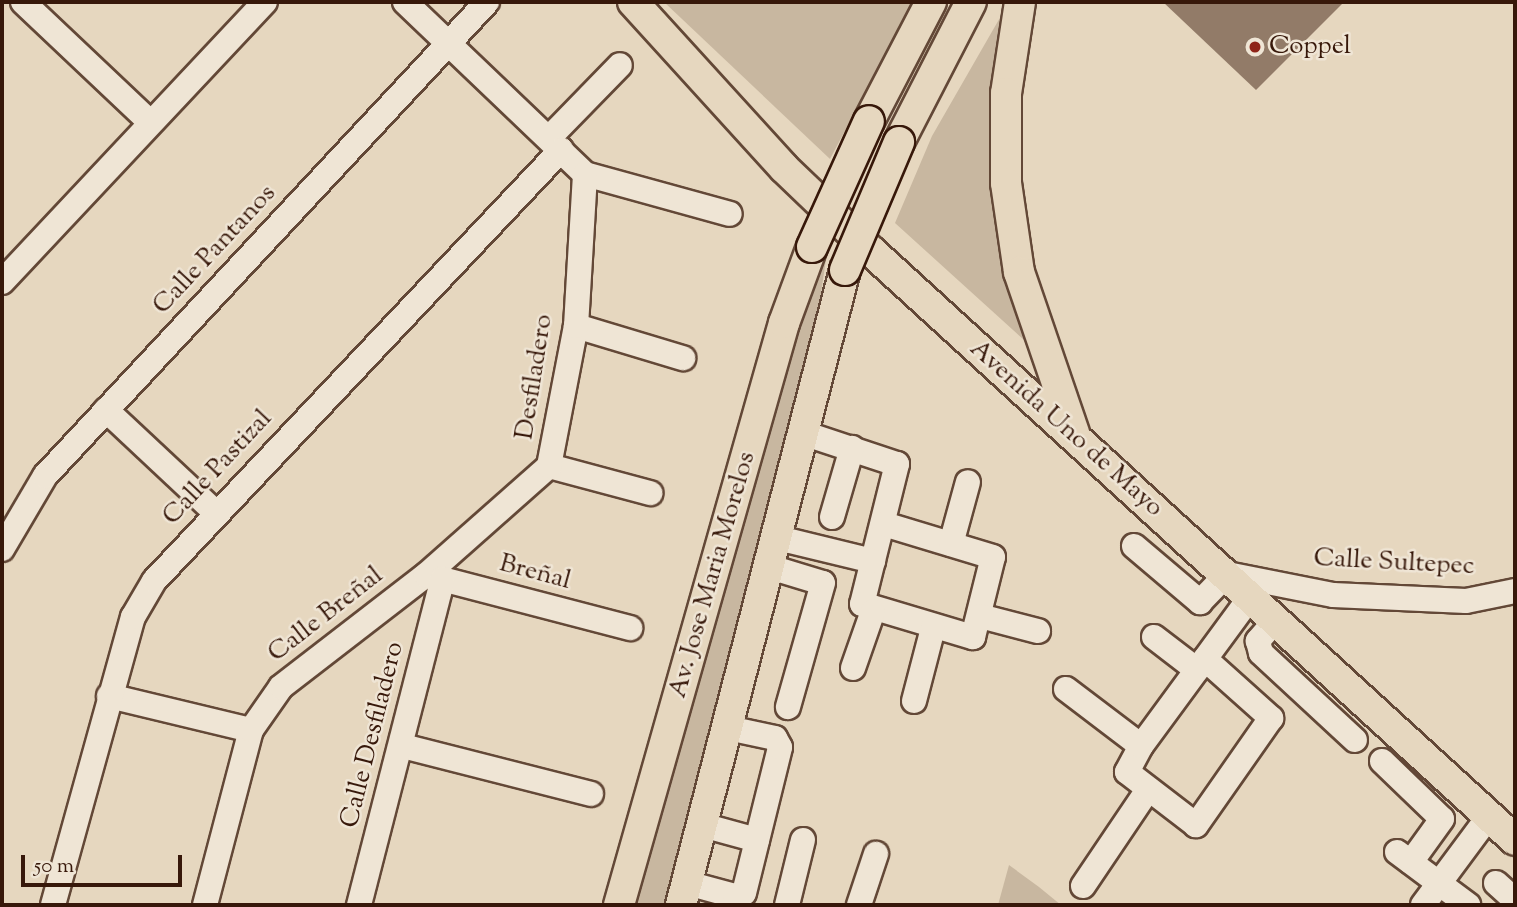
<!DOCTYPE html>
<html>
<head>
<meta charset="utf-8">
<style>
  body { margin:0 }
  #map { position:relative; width:1517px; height:907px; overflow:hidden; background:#e6d7bf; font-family:"Sorts Mill Goudy",serif }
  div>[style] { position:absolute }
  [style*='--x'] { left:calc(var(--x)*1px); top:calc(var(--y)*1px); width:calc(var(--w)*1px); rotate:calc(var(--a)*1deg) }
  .green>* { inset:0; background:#c8b7a0 }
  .building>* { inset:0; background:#927b68 }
  .roads { filter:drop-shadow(2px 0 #634837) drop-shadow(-2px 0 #634837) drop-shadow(0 2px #634837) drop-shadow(0 -2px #634837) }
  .minor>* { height:24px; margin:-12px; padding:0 12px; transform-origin:12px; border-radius:12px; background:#efe5d5 }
  .major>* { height:30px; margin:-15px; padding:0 15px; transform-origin:15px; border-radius:15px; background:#e6d7bf }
  .bridges { filter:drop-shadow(2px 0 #37180a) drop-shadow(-2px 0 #37180a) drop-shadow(0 2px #37180a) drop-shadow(0 -2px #37180a) }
  .major-bridge>* { height:30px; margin:-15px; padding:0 15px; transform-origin:15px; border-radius:15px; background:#e6d7bf }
  .dots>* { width:19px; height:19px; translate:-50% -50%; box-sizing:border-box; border:4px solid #efe5d5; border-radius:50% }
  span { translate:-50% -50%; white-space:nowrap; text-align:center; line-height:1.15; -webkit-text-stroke:5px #efe5d5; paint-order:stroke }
  .poi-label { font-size:26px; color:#37180a }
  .left { translate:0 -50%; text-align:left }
  .street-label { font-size:26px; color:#37180a }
  .frame { position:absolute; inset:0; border:4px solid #37180a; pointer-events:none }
  .scale { position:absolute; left:21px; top:855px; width:161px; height:32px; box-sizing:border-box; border:4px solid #37180a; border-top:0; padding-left:9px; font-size:21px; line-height:24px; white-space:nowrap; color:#37180a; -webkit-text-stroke:5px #efe5d5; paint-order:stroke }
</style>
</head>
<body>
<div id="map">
  <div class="green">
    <div style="clip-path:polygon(664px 2px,913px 2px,830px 159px)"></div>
    <div style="clip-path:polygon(1009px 2px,1000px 100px,1034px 349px,895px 223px,932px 136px)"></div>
    <div style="clip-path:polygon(829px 239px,813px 347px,675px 905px,628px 905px,720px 548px)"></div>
    <div style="clip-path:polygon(1009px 865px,1039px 887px,1061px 905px,998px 905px)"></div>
  </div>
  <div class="building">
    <div style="clip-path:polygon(1163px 2px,1344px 2px,1256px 90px)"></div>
  </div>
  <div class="roads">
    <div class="minor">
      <div style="--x:23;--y:2;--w:175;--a:43.4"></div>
      <div style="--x:405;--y:2;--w:249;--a:43.7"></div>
      <div style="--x:585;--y:174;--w:150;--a:15.4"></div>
      <div style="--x:550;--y:137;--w:100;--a:-45.8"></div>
      <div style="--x:2;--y:282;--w:384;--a:-46.8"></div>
      <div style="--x:576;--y:326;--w:112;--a:16.7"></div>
      <div style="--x:106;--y:410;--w:151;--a:43.1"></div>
      <div style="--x:803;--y:433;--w:99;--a:18.3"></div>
      <div style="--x:897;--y:464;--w:144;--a:104"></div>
      <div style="--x:862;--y:604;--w:116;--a:16.6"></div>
      <div style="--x:973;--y:637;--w:82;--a:-76"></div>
      <div style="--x:993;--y:557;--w:114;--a:-163.2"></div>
      <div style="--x:549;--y:466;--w:105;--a:15"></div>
      <div style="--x:832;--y:517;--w:72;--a:-73.8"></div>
      <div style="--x:778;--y:538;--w:98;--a:13.6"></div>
      <div style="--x:951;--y:544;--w:64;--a:-74.7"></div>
      <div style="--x:1134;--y:546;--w:87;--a:40.3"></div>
      <div style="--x:1200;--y:602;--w:39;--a:-46"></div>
      <div style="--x:1227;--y:574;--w:108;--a:11.2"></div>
      <div style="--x:1333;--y:595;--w:133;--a:2.6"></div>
      <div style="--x:1466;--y:601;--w:50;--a:-11.5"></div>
      <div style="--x:2;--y:549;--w:85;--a:-59.5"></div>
      <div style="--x:45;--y:476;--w:648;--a:-47"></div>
      <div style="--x:770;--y:567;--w:55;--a:16.8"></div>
      <div style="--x:823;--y:583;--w:129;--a:105.8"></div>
      <div style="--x:430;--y:576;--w:207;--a:14.6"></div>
      <div style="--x:980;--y:616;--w:60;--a:14.5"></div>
      <div style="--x:1276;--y:620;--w:28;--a:131"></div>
      <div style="--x:1258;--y:641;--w:12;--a:76"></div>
      <div style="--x:1261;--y:653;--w:128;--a:42.8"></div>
      <div style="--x:1154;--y:637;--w:54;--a:37.5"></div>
      <div style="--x:1205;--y:659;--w:89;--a:41.8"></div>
      <div style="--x:1271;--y:718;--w:131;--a:125"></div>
      <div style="--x:1196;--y:825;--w:87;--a:-142.5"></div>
      <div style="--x:1127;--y:772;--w:30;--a:-62"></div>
      <div style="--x:1141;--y:746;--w:186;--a:-53.7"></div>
      <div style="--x:853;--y:668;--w:60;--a:-70.7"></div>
      <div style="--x:1066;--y:689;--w:94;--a:37.2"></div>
      <div style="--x:109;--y:696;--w:146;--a:13.5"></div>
      <div style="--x:914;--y:701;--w:75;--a:-75.4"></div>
      <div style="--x:403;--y:746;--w:194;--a:14.3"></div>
      <div style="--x:1382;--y:761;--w:83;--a:44"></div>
      <div style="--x:1442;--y:819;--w:53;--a:125.8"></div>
      <div style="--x:702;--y:825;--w:57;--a:15.3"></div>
      <div style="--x:1397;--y:852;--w:89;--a:36.7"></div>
      <div style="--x:687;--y:883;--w:50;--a:15.2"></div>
      <div style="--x:735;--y:896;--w:9;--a:-18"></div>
      <div style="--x:744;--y:893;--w:150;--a:-76.1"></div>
      <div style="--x:780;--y:747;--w:10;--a:-119"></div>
      <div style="--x:775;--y:738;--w:48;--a:-168"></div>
      <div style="--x:1496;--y:883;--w:25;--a:42"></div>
      <div style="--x:1083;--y:886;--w:115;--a:-56"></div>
      <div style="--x:53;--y:905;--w:299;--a:-74.5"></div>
      <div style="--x:133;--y:617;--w:42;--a:-59.7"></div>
      <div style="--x:154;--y:581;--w:593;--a:-46.64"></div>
      <div style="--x:205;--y:905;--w:181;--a:-75.3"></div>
      <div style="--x:251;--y:730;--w:52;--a:-55.1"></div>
      <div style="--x:281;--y:687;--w:183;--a:-37.7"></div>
      <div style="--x:426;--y:575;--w:164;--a:-41.5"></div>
      <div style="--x:549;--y:466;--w:143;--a:-79.1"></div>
      <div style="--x:576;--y:326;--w:152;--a:-86.6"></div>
      <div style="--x:359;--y:905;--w:337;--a:-75.6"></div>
      <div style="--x:787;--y:905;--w:67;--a:-76.2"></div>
      <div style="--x:859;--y:905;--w:54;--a:-71.6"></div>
      <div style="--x:1423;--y:905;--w:111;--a:-53.4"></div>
    </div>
    <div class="major">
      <div style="--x:633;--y:2;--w:224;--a:47.7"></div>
      <div style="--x:784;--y:168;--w:122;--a:43.7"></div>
      <div style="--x:872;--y:252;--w:871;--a:42.44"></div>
      <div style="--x:1020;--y:2;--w:92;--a:98.7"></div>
      <div style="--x:1006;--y:93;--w:90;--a:90"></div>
      <div style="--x:1006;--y:183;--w:90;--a:81.7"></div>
      <div style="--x:1019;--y:272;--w:170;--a:71.1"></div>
      <div style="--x:869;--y:121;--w:134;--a:-62.5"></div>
      <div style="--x:899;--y:142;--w:157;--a:-62.8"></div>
      <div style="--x:619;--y:905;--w:605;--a:-74.17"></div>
      <div style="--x:784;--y:323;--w:81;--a:-69.8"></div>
      <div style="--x:681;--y:905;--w:656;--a:-75.52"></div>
    </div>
  </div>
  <div class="bridges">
    <div class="major-bridge">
      <div style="--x:812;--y:247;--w:138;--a:-65.7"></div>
      <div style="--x:845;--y:270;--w:139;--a:-67.1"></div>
    </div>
  </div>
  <div class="dots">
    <div style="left:1255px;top:47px;background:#8f2418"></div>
  </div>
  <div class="poi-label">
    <span class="left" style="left:1269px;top:47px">Coppel</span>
  </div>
  <div class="street-label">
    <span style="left:215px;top:250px;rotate:-47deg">Calle Pantanos</span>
    <span style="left:535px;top:377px;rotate:-81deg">Desfiladero</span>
    <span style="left:1066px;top:429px;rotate:42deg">Avenida Uno de Mayo</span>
    <span style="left:218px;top:468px;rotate:-47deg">Calle Pastizal</span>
    <span style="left:1394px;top:563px;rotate:3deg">Calle Sultepec</span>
    <span style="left:535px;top:573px;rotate:15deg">Breñal</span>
    <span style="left:713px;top:575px;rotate:-74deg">Av. Jose Maria Morelos</span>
    <span style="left:326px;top:615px;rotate:-38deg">Calle Breñal</span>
    <span style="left:373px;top:735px;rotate:-76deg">Calle Desfiladero</span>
  </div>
  <div class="frame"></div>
  <div class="scale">50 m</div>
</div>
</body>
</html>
